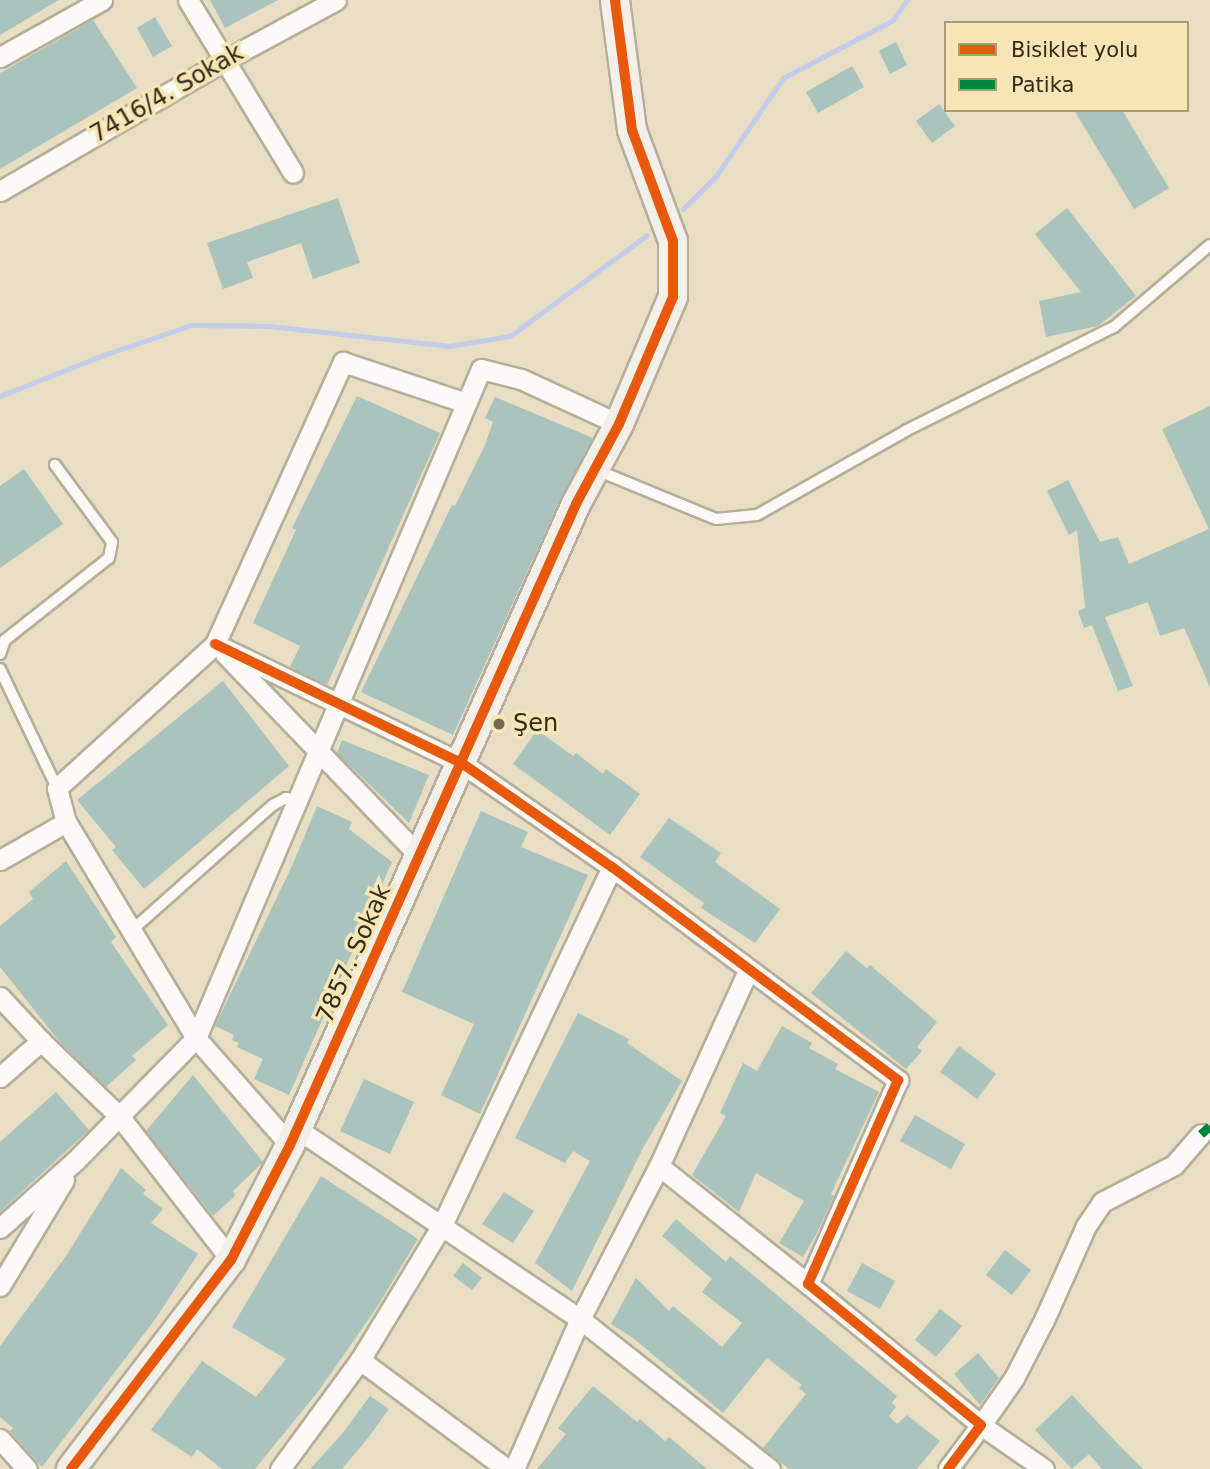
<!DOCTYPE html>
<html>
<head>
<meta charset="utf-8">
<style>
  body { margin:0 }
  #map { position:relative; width:1210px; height:1469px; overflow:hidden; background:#e7dec4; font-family:"DejaVu Sans",sans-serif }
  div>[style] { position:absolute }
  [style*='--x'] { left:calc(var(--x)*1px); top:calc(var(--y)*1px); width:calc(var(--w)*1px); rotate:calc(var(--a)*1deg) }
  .stream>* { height:5px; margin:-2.5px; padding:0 2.5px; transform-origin:2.5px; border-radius:2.5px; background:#c4ccea }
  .building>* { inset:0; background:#aac3bc }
  .roads { filter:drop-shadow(2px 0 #b6ae9a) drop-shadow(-2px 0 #b6ae9a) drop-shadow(0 2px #b6ae9a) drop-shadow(0 -2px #b6ae9a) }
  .lane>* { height:10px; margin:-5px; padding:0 5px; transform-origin:5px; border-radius:5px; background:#fbfaf6 }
  .street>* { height:19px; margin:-9.5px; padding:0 9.5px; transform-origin:9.5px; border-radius:9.5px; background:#fbfaf6 }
  .secondary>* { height:28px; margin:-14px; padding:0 14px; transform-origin:14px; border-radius:14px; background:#f2f0e9 }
  .quiet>* { height:9px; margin-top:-4.5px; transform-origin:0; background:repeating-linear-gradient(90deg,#00873e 0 18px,transparent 0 27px) }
  .cycleway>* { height:10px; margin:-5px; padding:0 5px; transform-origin:5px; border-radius:5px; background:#e8590c }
  .dots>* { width:19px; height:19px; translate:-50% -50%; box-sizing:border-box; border:4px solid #f6e6b5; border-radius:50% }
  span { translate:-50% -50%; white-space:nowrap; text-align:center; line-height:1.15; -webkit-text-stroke:7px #f6e6b5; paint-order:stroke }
  .street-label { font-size:24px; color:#322c19 }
  .poi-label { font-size:24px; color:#322c19 }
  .left { translate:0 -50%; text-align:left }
  .legend { position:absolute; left:944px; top:21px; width:245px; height:91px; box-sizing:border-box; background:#f6e6b5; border:2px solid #a89c77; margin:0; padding:9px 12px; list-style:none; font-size:21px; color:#322c19 }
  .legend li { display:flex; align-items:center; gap:14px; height:35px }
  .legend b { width:35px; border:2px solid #a89c77 }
</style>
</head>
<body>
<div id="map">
  <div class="stream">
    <div style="--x:683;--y:209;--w:47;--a:-45"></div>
    <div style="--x:716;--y:176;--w:119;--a:-55.6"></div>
    <div style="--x:783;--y:78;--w:124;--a:-27.8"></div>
    <div style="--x:893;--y:20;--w:24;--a:-55"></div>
    <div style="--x:0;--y:396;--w:111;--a:-21.7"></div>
    <div style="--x:103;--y:355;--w:93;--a:-18.8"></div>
    <div style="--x:191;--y:325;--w:78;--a:0.7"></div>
    <div style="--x:269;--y:326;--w:182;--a:6.3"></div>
    <div style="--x:450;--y:346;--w:61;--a:-9.5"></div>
    <div style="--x:510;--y:336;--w:170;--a:-36.4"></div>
  </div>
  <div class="building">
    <div style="clip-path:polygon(0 0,59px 0,0 35px)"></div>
    <div style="clip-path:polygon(210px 0,278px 0,225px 28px)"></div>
    <div style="clip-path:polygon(155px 17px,172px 46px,153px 57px,137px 28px)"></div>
    <div style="clip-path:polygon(93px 20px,137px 88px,0 169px,0 73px)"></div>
    <div style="clip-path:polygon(896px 42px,907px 65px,890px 74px,879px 51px)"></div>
    <div style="clip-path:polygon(852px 66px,864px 87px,818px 113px,806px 92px)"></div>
    <div style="clip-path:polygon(939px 104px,955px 126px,932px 143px,916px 121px)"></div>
    <div style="clip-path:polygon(1074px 110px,1122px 110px,1169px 188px,1134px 209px)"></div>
    <div style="clip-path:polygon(338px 198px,360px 263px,313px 279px,301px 243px,247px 262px,253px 278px,223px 289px,207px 243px)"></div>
    <div style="clip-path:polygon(1067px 208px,1136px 296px,1098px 326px,1046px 337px,1039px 301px,1081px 292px,1035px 234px)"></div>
    <div style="clip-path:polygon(357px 396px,440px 433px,327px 685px,290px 667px,300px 646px,253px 623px,296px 530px,292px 528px)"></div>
    <div style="clip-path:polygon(495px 397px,593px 438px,561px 497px,453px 735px,361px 692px,452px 505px,455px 506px,485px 445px,493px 422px,485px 418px)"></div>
    <div style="clip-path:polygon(1210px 406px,1210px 687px,1184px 628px,1160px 636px,1148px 602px,1105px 617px,1133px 686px,1118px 691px,1092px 625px,1084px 628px,1078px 611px,1085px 608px,1077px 530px,1069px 535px,1047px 491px,1068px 480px,1100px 542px,1118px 537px,1129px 564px,1209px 529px,1162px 429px)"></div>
    <div style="clip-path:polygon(24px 469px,63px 524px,0 568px,0 486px)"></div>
    <div style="clip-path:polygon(223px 681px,289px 766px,144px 889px,112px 850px,116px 847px,77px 800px)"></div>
    <div style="clip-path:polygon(537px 730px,573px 756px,576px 753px,603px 774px,606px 769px,640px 794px,610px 835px,513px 764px)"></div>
    <div style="clip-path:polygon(342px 740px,429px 775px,409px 823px,337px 753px)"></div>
    <div style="clip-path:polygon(317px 806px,352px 822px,349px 829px,392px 862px,289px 1095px,254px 1079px,263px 1059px,237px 1047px,239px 1043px,232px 1040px,234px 1035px,215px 1026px,292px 866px)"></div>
    <div style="clip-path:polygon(481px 811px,528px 832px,521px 847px,588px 875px,480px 1114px,441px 1095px,474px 1024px,402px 992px)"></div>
    <div style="clip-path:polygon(669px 818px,721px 853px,715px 862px,780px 909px,755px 943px,701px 908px,704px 903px,640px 857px)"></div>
    <div style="clip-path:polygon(66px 861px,116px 937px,111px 942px,168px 1025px,132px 1056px,136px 1060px,106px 1087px,59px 1041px,0 967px,0 926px,33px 899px,29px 892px)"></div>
    <div style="clip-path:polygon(846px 951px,867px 968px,870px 965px,937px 1022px,917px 1047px,922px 1051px,906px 1069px,811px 993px)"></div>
    <div style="clip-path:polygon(578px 1013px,629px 1039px,627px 1043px,682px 1081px,643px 1148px,572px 1291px,535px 1263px,590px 1161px,573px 1151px,565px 1163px,515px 1138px)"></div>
    <div style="clip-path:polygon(782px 1026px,812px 1043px,809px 1048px,838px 1064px,835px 1069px,879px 1092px,831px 1194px,834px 1196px,816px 1235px,803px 1257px,779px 1243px,804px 1201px,756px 1173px,739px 1212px,692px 1175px,726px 1116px,720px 1113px,743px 1063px,757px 1071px)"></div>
    <div style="clip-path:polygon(959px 1046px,996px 1074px,977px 1099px,940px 1072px)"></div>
    <div style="clip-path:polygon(193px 1075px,263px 1162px,233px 1191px,235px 1196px,213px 1216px,146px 1131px)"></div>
    <div style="clip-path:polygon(364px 1079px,414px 1102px,390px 1154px,340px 1131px)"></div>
    <div style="clip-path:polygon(56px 1092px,89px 1130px,0 1212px,0 1142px)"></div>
    <div style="clip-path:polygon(915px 1115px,965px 1144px,951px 1169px,900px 1141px)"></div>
    <div style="clip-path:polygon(121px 1168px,146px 1190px,143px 1194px,163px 1209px,151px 1223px,198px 1254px,154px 1321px,42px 1467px,10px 1431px,13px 1428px,0 1417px,0 1346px,66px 1256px)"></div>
    <div style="clip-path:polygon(321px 1176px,418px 1239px,377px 1307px,320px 1389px,255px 1469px,222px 1469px,197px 1449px,192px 1457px,151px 1430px,202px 1361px,256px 1397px,286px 1359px,232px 1327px)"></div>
    <div style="clip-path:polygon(504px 1192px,534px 1211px,513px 1243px,482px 1224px)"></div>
    <div style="clip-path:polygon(676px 1219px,726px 1262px,730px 1256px,747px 1270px,897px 1396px,892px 1403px,896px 1407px,889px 1416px,897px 1424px,907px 1415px,940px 1441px,917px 1469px,789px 1469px,763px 1448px,806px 1394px,799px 1388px,802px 1385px,767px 1358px,723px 1413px,633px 1338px,611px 1324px,636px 1278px,669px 1311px,673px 1306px,722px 1347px,742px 1323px,702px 1292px,712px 1279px,662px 1236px)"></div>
    <div style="clip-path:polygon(1005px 1250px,1031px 1270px,1012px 1295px,986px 1275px)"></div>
    <div style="clip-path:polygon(463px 1263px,482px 1278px,472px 1290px,453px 1276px)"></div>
    <div style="clip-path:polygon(862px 1263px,895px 1281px,880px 1309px,847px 1291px)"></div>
    <div style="clip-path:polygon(940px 1309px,962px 1326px,936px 1357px,915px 1340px)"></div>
    <div style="clip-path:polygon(978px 1353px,999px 1378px,980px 1405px,954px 1374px)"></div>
    <div style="clip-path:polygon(593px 1386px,637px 1422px,640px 1419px,665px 1441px,669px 1437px,707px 1469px,537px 1469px,566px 1434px,558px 1428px)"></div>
    <div style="clip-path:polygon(1072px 1395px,1118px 1444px,1143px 1469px,1102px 1469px,1089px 1454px,1072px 1469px,1035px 1430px)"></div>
    <div style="clip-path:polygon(370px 1396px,389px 1409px,368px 1438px,342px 1469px,310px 1469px,342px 1434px)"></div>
  </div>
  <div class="roads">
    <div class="lane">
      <div style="--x:599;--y:471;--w:126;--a:22.3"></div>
      <div style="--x:716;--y:519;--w:41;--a:-5.6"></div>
      <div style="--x:757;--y:515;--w:172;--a:-29.5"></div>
      <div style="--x:907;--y:430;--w:231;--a:-26.5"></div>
      <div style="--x:1114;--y:327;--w:126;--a:-40.5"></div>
      <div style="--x:0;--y:654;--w:15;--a:-70"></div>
      <div style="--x:5;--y:640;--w:132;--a:-38.3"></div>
      <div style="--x:109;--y:558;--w:16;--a:-79"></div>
      <div style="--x:112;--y:542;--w:96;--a:-126.5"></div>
      <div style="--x:0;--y:669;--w:132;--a:64.4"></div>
      <div style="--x:131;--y:931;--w:190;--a:-41.6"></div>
      <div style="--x:273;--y:805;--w:15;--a:-28"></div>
      <div style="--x:286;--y:798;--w:12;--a:9"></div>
    </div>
    <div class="street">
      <div style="--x:188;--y:0;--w:202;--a:58.7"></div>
      <div style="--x:0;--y:57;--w:117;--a:-29.2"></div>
      <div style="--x:0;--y:191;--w:260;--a:-30.2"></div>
      <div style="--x:225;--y:60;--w:126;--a:-28.4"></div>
      <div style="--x:215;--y:644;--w:276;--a:25.8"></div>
      <div style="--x:463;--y:764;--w:181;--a:34.7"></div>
      <div style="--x:612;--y:867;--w:357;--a:36.7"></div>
      <div style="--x:898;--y:1080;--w:223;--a:113.8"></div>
      <div style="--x:808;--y:1284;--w:223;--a:39.2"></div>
      <div style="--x:981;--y:1425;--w:55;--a:126.9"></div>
      <div style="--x:225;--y:654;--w:283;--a:46.1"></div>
      <div style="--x:0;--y:860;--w:76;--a:-29.9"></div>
      <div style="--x:0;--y:997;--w:60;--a:47"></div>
      <div style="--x:41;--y:1041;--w:110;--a:43.9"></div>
      <div style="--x:120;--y:1117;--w:181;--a:52.2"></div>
      <div style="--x:0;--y:1077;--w:55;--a:-41.3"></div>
      <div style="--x:297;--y:1129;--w:341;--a:33.9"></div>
      <div style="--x:580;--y:1319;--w:242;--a:38.3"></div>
      <div style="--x:290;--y:1145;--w:142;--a:-131.3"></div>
      <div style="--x:196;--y:1038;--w:252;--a:-121"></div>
      <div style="--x:66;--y:822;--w:35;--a:-105"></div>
      <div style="--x:57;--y:788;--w:214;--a:-42.3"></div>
      <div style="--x:215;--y:644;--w:310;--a:-65.6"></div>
      <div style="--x:343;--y:362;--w:130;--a:18.4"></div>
      <div style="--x:659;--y:1166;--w:190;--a:38.4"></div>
      <div style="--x:0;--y:1228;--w:101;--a:-41.8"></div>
      <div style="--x:75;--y:1161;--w:173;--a:-45.5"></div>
      <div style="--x:196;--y:1038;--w:727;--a:-66.93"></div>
      <div style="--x:481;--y:369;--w:41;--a:14"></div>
      <div style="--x:521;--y:379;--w:108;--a:24.7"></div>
      <div style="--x:0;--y:1286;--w:124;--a:-58.9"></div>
      <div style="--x:360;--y:1360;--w:183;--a:36.6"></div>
      <div style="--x:0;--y:1439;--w:40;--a:48"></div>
      <div style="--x:280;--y:1469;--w:135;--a:-53.7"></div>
      <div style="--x:360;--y:1360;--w:158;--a:-58.7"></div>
      <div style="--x:442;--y:1225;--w:396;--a:-64.6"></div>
      <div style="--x:514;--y:1469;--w:164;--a:-66.3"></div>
      <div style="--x:580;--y:1319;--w:172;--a:-62.7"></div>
      <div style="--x:659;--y:1166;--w:214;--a:-65.5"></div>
      <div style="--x:1044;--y:1469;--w:77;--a:-145.1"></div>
      <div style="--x:981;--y:1425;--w:57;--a:-54.9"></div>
      <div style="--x:1014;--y:1378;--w:65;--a:-62.7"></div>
      <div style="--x:1044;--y:1320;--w:103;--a:-65.9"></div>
      <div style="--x:1086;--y:1226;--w:29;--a:-56"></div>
      <div style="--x:1102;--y:1202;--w:81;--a:-27.2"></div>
      <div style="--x:1174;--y:1165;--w:41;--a:-48.9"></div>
    </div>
    <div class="secondary">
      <div style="--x:71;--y:1469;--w:263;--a:-52.6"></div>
      <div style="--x:231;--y:1260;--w:129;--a:-62.8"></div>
      <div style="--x:290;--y:1145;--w:702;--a:-65.95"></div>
      <div style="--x:576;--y:504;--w:91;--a:-61.7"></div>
      <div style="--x:619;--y:424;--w:138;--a:-67"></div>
      <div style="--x:673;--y:297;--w:56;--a:-90"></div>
      <div style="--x:673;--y:241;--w:118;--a:-110.3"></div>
      <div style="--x:632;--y:130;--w:131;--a:-97.5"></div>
    </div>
  </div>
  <div class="quiet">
    <div style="--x:1201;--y:1134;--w:12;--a:-42"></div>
  </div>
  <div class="cycleway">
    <div style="--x:215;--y:644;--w:276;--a:25.8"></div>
    <div style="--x:463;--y:764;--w:181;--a:34.7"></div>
    <div style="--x:612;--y:867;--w:357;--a:36.7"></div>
    <div style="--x:898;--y:1080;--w:223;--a:113.8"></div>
    <div style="--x:808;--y:1284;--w:223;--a:39.2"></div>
    <div style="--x:981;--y:1425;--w:55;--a:126.9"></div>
    <div style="--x:71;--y:1469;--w:263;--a:-52.6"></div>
    <div style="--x:231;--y:1260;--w:129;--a:-62.8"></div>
    <div style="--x:290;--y:1145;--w:702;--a:-65.95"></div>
    <div style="--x:576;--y:504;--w:91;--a:-61.7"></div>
    <div style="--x:619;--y:424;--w:138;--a:-67"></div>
    <div style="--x:673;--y:297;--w:56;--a:-90"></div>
    <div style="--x:673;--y:241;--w:118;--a:-110.3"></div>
    <div style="--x:632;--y:130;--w:131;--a:-97.5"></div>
  </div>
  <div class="dots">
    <div style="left:499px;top:724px;background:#716a55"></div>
  </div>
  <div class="street-label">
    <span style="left:167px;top:94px;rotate:-30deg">7416/4. Sokak</span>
    <span style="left:354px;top:954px;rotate:-66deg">7857. Sokak</span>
  </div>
  <div class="poi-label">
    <span class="left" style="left:513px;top:724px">Şen</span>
  </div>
  <ul class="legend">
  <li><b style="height:9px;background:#e8590c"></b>Bisiklet yolu</li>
  <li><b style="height:9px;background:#00873e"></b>Patika</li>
  </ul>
</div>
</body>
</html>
